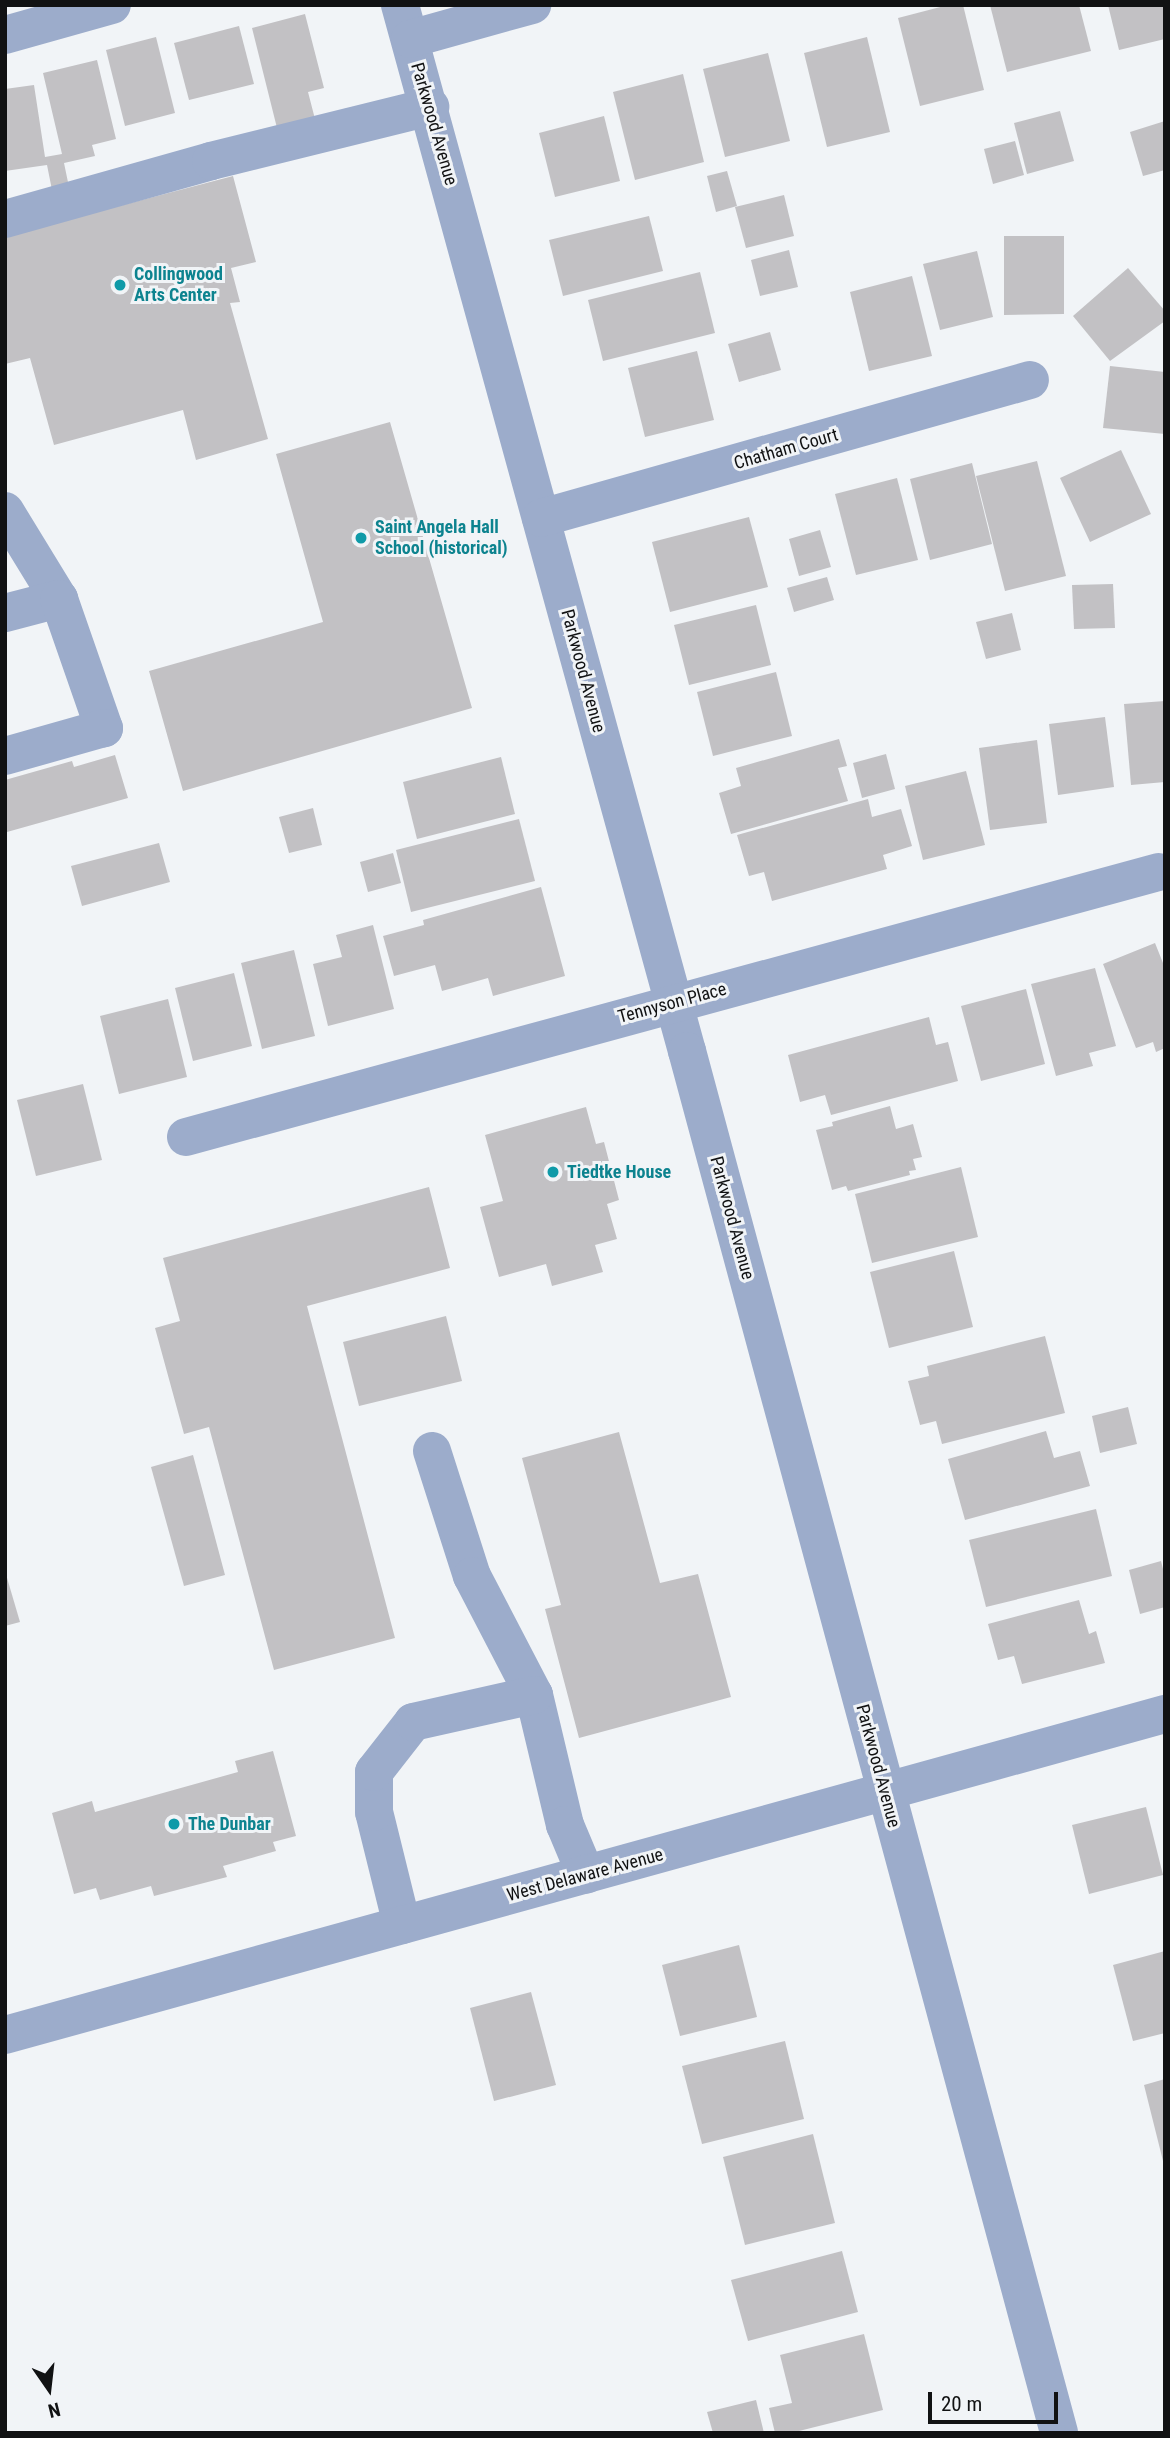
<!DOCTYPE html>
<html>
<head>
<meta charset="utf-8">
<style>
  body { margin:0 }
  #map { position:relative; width:1170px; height:2438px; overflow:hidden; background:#f1f4f7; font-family:"Roboto Condensed",sans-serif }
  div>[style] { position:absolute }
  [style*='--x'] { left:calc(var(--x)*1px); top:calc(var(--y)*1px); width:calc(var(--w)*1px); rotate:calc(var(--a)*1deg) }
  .building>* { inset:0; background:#c2c1c4 }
  .minor>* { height:38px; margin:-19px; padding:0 19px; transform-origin:19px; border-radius:19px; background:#9caccb }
  .dots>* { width:19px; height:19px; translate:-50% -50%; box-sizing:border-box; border:4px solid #f1f4f7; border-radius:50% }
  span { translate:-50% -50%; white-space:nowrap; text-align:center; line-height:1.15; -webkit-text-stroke:6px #f1f4f7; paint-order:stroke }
  .street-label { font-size:18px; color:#111213 }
  .culture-label { font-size:18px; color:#0d838f; font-weight:700 }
  .left { translate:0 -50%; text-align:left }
  .frame { position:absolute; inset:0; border:7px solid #111213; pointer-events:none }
  .north { position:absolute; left:14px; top:2354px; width:70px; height:70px; -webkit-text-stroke:5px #f1f4f7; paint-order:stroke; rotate:166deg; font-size:19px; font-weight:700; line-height:28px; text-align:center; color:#111213 }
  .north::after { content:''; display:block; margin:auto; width:24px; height:32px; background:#111213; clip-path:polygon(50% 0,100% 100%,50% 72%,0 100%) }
  .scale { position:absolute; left:928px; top:2392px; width:130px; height:32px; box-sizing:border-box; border:4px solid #111213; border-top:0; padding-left:9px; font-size:21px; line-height:24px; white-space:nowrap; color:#111213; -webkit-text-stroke:5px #f1f4f7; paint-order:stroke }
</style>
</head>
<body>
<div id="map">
  <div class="building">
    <div style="clip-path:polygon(948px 5px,963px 5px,984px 90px,920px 106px,898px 18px)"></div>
    <div style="clip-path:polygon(990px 5px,1079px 5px,1091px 51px,1007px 72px)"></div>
    <div style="clip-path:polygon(1108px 5px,1165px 5px,1165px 39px,1119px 50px)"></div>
    <div style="clip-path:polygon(305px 14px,324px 88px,308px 92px,315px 119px,277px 128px,252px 28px)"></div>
    <div style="clip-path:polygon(239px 26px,254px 84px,189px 100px,174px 43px)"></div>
    <div style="clip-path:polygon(156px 37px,175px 113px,125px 126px,106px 50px)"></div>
    <div style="clip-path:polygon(867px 37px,890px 132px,827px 147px,804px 53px)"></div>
    <div style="clip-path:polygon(768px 53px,790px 141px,725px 157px,703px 69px)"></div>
    <div style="clip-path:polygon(97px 60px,116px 139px,92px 145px,95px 156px,64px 163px,69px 187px,52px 190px,47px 165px,5px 171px,5px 89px,34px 85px,45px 157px,62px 154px,43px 73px)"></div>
    <div style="clip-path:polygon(683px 74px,704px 162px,635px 180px,613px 92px)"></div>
    <div style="clip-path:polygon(1060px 111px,1074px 161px,1027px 174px,1014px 123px)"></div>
    <div style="clip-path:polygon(604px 116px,620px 181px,555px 197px,539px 133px)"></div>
    <div style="clip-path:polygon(1165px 121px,1165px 170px,1143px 176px,1130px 132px)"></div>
    <div style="clip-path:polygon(1015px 141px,1024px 175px,993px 184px,984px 149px)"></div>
    <div style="clip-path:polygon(727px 171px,737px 206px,716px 212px,707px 176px)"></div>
    <div style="clip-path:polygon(233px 176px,256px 262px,231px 268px,240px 302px,230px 303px,268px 439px,196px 460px,183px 410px,54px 445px,30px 358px,5px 364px,5px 236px)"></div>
    <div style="clip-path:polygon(784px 195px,794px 236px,746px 248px,735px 207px)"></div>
    <div style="clip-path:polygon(649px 216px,663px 271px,563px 296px,549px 240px)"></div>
    <div style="clip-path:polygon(1004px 236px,1064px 236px,1064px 314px,1004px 315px)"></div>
    <div style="clip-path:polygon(789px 250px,798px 287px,760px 296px,751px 260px)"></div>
    <div style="clip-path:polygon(977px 251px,993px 317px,940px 330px,923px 264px)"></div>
    <div style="clip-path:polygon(1128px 268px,1165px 311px,1165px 321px,1110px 361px,1073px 316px)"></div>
    <div style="clip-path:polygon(700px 272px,715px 333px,603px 361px,588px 300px)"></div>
    <div style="clip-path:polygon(912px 276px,932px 356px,869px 371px,850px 292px)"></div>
    <div style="clip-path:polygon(770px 332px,781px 370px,739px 382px,728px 344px)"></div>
    <div style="clip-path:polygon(697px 351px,714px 420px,645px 437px,628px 368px)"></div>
    <div style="clip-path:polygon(1110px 366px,1165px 372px,1165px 434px,1103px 428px)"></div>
    <div style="clip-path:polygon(390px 422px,472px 708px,183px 791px,149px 671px,323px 622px,276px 454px)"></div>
    <div style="clip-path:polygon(1121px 450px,1151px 514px,1090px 542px,1060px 478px)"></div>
    <div style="clip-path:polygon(1037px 461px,1066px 576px,1005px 591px,976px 476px)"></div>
    <div style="clip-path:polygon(972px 463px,992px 544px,930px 560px,910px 479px)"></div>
    <div style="clip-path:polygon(897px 478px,918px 560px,856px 575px,835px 494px)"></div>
    <div style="clip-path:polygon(749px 517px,768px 587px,670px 612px,652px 542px)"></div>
    <div style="clip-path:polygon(820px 530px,831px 567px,799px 576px,789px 539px)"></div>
    <div style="clip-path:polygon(827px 577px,834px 600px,794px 612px,787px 588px)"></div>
    <div style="clip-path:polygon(1113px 584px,1115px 628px,1074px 629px,1072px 585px)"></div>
    <div style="clip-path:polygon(756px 605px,771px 665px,689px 685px,674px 625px)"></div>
    <div style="clip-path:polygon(1012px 613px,1021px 650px,986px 659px,976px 622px)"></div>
    <div style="clip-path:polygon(776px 672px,792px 736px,713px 756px,697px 692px)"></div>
    <div style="clip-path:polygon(1165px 701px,1165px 782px,1131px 785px,1124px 704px)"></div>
    <div style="clip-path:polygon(1105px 717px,1114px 787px,1058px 795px,1049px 724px)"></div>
    <div style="clip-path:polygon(839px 739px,847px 766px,838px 768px,848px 801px,731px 834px,719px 793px,741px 786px,736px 768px)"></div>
    <div style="clip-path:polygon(1037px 740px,1047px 823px,990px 830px,979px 748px)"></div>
    <div style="clip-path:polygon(886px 754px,895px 789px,862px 798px,853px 763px)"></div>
    <div style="clip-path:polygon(115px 755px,128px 798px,7px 832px,5px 780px,72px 761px,74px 767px)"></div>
    <div style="clip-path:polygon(501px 757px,515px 814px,417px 839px,403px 782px)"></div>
    <div style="clip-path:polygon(966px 771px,985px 845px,923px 860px,905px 786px)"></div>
    <div style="clip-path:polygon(868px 799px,872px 817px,901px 809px,912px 846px,883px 855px,887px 869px,772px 901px,764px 872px,749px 876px,737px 835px)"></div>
    <div style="clip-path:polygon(313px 808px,322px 845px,289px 853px,279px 817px)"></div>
    <div style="clip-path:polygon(519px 819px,535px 881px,411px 912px,396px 850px)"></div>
    <div style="clip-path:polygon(159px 843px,170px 882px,82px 906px,71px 866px)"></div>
    <div style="clip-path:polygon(393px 853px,401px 883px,368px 892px,360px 862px)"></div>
    <div style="clip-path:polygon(541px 887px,565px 976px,493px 996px,488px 978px,442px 991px,435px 965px,394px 976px,383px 936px,424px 925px,423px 920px)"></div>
    <div style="clip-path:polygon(373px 925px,394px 1009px,328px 1026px,313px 964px,342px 957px,336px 935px)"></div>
    <div style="clip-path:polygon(1155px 943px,1165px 968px,1165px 1048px,1156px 1052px,1153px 1042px,1136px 1048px,1103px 964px)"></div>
    <div style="clip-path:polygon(294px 950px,315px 1036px,262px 1049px,241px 963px)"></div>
    <div style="clip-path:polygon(1095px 968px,1116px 1046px,1089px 1053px,1093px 1066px,1056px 1076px,1031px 984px)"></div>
    <div style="clip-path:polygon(234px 973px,252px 1046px,193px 1061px,175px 988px)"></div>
    <div style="clip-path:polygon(1026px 989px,1045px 1064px,981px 1081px,961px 1006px)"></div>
    <div style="clip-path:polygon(168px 999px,187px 1077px,119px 1094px,100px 1016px)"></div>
    <div style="clip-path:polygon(929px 1017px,936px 1045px,948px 1042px,958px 1081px,831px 1115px,825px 1095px,800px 1102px,788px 1055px)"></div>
    <div style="clip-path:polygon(83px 1084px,102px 1160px,36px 1176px,17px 1100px)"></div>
    <div style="clip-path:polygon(890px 1106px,896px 1129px,913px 1124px,922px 1157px,913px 1159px,916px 1170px,909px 1171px,910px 1175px,848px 1191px,846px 1186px,832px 1190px,816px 1130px,833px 1126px,832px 1122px)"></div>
    <div style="clip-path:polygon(586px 1107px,596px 1144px,604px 1142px,619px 1200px,607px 1204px,617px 1239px,595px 1245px,603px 1272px,552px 1286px,546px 1264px,499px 1277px,480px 1207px,503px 1201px,485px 1135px)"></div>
    <div style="clip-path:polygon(961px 1167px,978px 1237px,872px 1263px,855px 1194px)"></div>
    <div style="clip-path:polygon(429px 1187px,450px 1268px,307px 1306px,395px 1638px,274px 1670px,209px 1427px,184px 1434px,155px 1328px,180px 1321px,163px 1258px)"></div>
    <div style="clip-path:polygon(954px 1251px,973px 1327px,889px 1348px,870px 1272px)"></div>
    <div style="clip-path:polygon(446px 1316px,462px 1381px,359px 1406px,343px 1342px)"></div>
    <div style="clip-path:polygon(1045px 1336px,1065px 1413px,942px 1444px,936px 1421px,920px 1425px,908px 1381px,929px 1376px,927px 1366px)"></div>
    <div style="clip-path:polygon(1128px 1407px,1137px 1444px,1100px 1453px,1092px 1416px)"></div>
    <div style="clip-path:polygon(1046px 1431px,1054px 1458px,1080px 1451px,1090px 1486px,965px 1520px,948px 1459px)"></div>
    <div style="clip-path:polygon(619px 1432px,660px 1583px,698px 1574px,731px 1697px,579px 1738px,545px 1609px,561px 1605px,522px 1458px)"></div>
    <div style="clip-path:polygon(193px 1455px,225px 1575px,184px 1586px,151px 1467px)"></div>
    <div style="clip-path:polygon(1096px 1509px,1112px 1576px,986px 1607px,969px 1540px)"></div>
    <div style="clip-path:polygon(1161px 1561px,1165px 1577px,1165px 1607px,1140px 1614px,1129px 1570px)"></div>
    <div style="clip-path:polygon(5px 1571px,20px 1622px,5px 1626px)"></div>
    <div style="clip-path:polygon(1079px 1600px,1089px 1634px,1096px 1631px,1105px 1663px,1022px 1684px,1014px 1656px,998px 1660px,988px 1624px)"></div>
    <div style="clip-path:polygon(273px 1751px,296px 1836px,273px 1842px,276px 1851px,223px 1866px,227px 1877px,154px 1896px,151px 1886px,100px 1900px,96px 1888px,74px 1894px,52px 1813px,92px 1801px,95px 1812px,238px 1772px,235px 1761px)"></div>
    <div style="clip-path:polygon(1146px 1807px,1163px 1875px,1089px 1894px,1072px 1825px)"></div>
    <div style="clip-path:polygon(739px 1945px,757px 2017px,680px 2036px,662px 1965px)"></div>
    <div style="clip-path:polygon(1165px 1951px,1165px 2033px,1133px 2041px,1113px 1965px)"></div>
    <div style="clip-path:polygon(531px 1992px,556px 2085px,494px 2101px,470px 2008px)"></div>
    <div style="clip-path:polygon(785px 2041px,804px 2119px,702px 2144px,682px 2066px)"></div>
    <div style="clip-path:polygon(1165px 2079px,1165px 2165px,1164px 2165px,1144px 2085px)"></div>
    <div style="clip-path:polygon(813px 2134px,835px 2223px,745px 2245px,723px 2157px)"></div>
    <div style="clip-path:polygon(842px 2251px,858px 2312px,748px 2341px,731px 2280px)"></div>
    <div style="clip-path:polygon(864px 2334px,883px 2410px,791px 2433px,775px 2433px,769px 2408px,792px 2403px,780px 2355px)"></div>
    <div style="clip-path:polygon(756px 2400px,764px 2433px,713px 2433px,707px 2412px)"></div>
  </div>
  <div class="minor">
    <div style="--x:400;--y:5;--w:1085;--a:74.66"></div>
    <div style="--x:687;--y:1051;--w:1431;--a:74.93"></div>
    <div style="--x:5;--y:35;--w:111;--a:-15.7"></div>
    <div style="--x:410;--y:39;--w:127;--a:-15.6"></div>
    <div style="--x:5;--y:219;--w:214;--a:-15.7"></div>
    <div style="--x:211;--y:161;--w:226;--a:-13.9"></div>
    <div style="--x:5;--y:511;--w:103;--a:58.5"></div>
    <div style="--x:541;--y:518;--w:508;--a:-15.76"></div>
    <div style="--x:5;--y:613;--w:56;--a:-14.5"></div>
    <div style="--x:59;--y:599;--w:137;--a:70.8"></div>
    <div style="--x:104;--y:728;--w:103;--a:164.2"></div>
    <div style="--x:186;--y:1137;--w:1008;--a:-15.24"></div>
    <div style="--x:432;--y:1451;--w:131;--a:72.3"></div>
    <div style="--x:472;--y:1576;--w:134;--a:62.5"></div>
    <div style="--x:534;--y:1695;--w:134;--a:76.6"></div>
    <div style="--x:565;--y:1825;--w:54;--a:67.2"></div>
    <div style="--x:402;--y:1925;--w:116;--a:-103.9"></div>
    <div style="--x:374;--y:1812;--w:40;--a:-90"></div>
    <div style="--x:374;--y:1772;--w:63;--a:-52"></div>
    <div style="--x:413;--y:1722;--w:124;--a:-12.6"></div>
    <div style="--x:5;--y:2035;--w:1204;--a:-15.47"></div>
  </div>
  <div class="dots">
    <div style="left:120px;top:285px;background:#0f9aa8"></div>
    <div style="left:361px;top:538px;background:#0f9aa8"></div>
    <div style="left:553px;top:1172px;background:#0f9aa8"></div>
    <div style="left:174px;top:1824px;background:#0f9aa8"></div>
  </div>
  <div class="street-label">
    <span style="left:434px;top:124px;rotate:74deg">Parkwood Avenue</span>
    <span style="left:786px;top:449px;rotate:-16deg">Chatham Court</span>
    <span style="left:583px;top:671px;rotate:75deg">Parkwood Avenue</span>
    <span style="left:672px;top:1003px;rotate:-15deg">Tennyson Place</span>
    <span style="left:732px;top:1218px;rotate:75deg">Parkwood Avenue</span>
    <span style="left:878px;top:1766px;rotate:75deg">Parkwood Avenue</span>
    <span style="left:585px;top:1875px;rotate:-15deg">West Delaware Avenue</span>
  </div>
  <div class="culture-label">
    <span class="left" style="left:134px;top:285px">Collingwood<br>Arts Center</span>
    <span class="left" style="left:375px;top:538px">Saint Angela Hall<br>School (historical)</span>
    <span class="left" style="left:567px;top:1172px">Tiedtke House</span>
    <span class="left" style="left:188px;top:1824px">The Dunbar</span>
  </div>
  <div class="frame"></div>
  <div class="north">N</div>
  <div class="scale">20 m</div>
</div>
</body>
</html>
